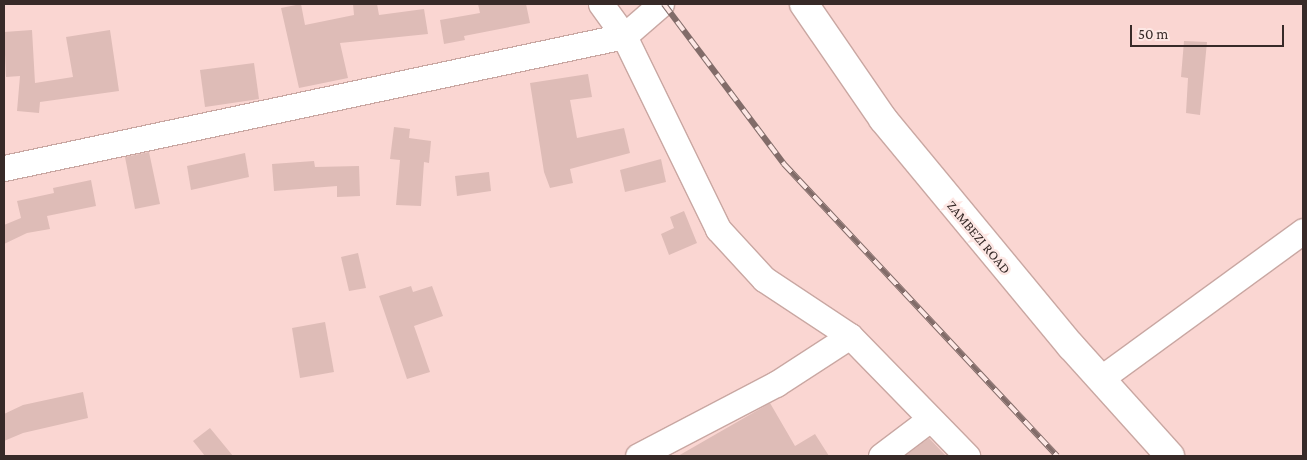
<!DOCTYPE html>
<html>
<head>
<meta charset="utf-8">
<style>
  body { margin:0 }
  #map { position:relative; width:1307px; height:460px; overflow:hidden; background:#fad6d2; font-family:"Crimson Pro",serif }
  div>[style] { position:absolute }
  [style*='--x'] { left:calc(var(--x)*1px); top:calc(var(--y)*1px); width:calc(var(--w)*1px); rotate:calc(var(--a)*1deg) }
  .building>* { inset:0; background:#debcb7 }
  .roads { filter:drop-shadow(1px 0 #c9a7a2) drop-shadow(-1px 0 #c9a7a2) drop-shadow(0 1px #c9a7a2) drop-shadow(0 -1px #c9a7a2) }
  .minor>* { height:25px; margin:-12.5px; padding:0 12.5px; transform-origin:12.5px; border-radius:12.5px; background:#fff }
  .major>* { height:28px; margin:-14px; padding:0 14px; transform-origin:14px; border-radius:14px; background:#fff }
  .rail>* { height:5.5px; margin-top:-2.75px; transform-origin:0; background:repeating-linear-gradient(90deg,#fde7e4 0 11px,#826c69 0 22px); box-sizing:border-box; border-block:1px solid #826c69 }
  span { translate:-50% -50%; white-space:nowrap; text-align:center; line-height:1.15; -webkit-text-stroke:5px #fde7e4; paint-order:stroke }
  .street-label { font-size:14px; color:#372a28 }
  .frame { position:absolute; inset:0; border:5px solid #372a28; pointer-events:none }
  .scale { position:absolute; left:1130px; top:25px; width:154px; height:22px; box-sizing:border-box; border:2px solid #372a28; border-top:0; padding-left:6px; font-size:15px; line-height:18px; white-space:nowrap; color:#372a28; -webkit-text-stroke:4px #fde7e4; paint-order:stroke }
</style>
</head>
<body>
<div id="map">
  <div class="building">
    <div style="clip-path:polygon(301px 4px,305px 25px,354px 15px,353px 4px,377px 4px,379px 15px,424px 9px,428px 34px,340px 43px,348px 78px,299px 88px,281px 8px)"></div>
    <div style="clip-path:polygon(478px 4px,526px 4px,530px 23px,464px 36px,465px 40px,444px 44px,440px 20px,480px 13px)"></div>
    <div style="clip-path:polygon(32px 30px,35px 83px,73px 77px,66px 37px,110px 30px,119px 91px,40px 102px,39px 113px,17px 111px,20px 76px,6px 77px,4px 32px)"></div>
    <div style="clip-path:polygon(1184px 41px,1207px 42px,1200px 115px,1186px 113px,1188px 78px,1181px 77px)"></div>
    <div style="clip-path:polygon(254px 63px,259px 99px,205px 107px,200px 70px)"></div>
    <div style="clip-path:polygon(588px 74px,592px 97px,570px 100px,577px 138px,624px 128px,630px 153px,570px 169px,573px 183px,550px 188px,544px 172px,530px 83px)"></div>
    <div style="clip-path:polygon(394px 127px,410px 129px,409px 138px,431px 141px,429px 163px,424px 162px,421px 206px,396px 205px,400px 160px,390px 159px)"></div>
    <div style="clip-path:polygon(149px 152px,160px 204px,135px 209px,125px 157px)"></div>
    <div style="clip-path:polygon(245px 153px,249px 177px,191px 190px,187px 166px)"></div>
    <div style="clip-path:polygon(661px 159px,666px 182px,625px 192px,620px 170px)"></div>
    <div style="clip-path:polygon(314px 161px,315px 167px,359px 166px,360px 196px,337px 197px,337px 186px,274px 191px,272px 164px)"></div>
    <div style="clip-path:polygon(489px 172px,491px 191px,457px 196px,455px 176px)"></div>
    <div style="clip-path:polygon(91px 180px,96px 206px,47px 216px,50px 229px,27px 233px,4px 244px,4px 225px,21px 218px,17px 201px,54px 193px,53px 188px)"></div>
    <div style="clip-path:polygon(684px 211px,697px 243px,669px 255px,661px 234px,674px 228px,670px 217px)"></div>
    <div style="clip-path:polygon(358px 253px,366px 288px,349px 291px,341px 257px)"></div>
    <div style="clip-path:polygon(411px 286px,413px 292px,432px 286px,443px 316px,414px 326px,430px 372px,407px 379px,379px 296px)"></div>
    <div style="clip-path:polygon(325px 322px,334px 372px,300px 378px,292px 328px)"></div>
    <div style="clip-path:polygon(83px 392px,88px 418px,23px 433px,4px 441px,4px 414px,23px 405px)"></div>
    <div style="clip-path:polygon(770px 403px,795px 446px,815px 434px,829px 456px,678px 456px)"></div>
    <div style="clip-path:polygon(210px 428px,233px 456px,205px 456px,193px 441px)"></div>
    <div style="clip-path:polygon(929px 438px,946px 456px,905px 456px)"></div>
  </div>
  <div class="roads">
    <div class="minor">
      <div style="--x:601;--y:4;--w:39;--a:54"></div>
      <div style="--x:624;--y:36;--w:215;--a:64"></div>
      <div style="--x:718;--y:229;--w:68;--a:47.4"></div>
      <div style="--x:764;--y:279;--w:103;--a:33.5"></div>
      <div style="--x:850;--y:336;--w:168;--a:45.7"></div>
      <div style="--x:4;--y:168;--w:634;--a:-12.02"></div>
      <div style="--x:624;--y:36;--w:49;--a:-40.9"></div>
      <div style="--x:1100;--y:379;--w:251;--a:-36.1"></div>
      <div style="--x:638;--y:456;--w:156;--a:-27.6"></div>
      <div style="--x:776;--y:384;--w:88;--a:-33"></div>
      <div style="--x:881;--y:456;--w:61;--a:-37.1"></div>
    </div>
    <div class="major">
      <div style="--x:804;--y:4;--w:140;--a:55.5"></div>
      <div style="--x:883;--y:119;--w:295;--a:50.4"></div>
      <div style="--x:1071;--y:346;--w:148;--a:48"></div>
    </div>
  </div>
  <div class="rail">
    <div style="--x:664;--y:4;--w:200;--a:53.1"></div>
    <div style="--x:784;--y:164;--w:400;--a:46.9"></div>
  </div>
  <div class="street-label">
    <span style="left:979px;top:237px;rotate:50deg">ZAMBEZI ROAD</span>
  </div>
  <div class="frame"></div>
  <div class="scale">50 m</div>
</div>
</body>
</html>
